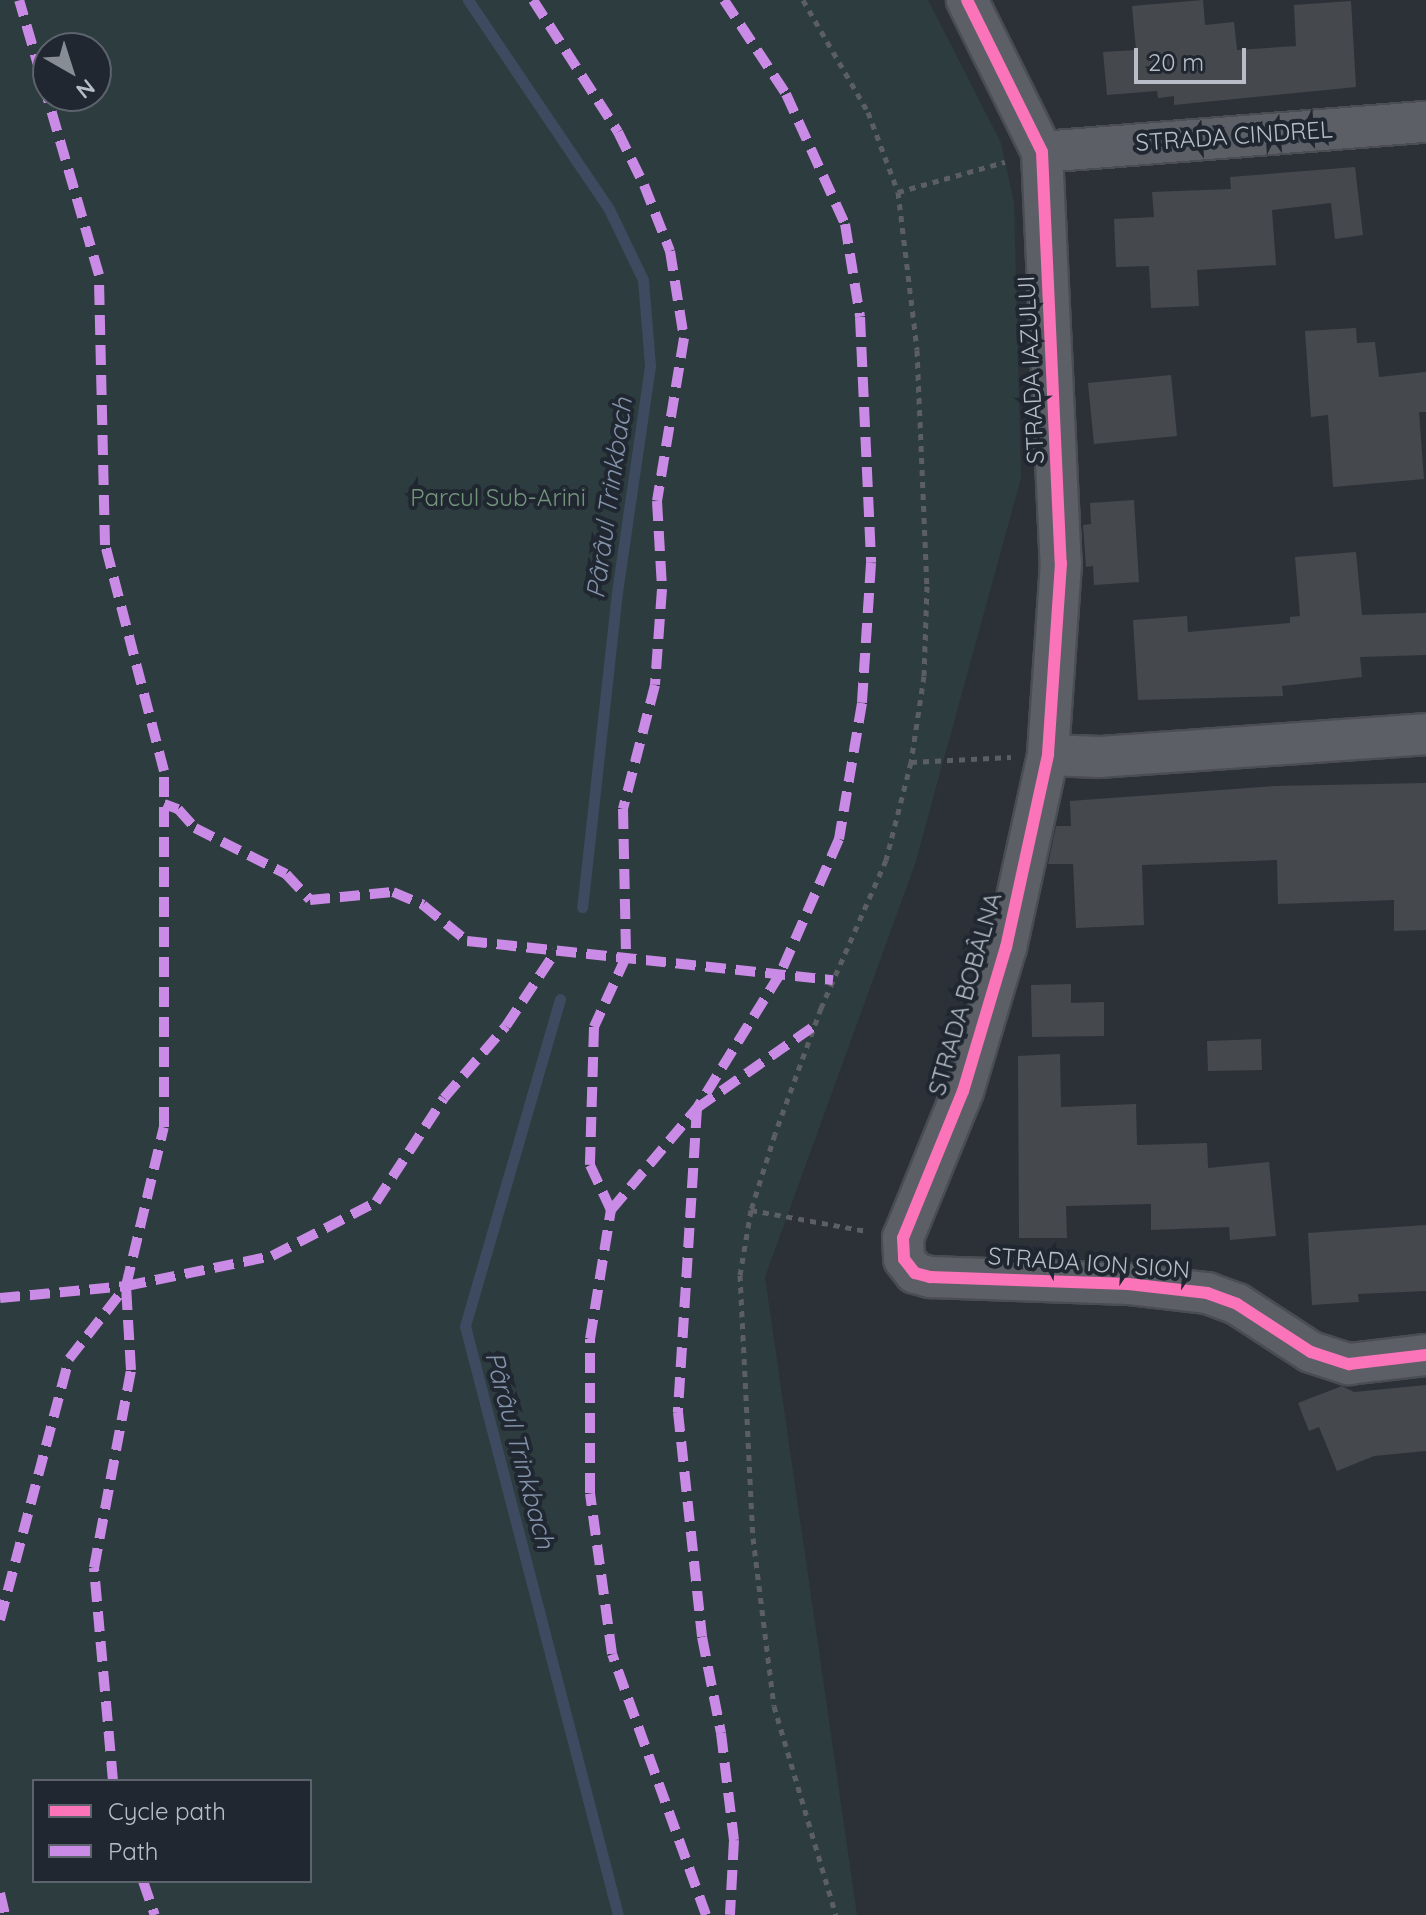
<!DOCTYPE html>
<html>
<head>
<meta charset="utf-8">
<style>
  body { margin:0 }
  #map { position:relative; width:1426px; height:1915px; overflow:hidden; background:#2c3138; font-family:Quicksand,sans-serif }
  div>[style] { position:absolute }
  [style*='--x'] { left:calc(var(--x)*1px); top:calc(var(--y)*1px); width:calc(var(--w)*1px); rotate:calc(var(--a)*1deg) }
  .green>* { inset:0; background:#2d3c3e }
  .stream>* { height:11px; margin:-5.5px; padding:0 5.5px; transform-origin:5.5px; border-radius:5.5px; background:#3e4a5f }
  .building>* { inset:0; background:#45494e }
  .path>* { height:5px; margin-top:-2.5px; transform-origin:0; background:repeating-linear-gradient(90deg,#5b5f63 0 6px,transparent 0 12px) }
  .roads { filter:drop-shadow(2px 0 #4a4d52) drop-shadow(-2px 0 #4a4d52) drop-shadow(0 2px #4a4d52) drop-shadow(0 -2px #4a4d52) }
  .street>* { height:40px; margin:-20px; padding:0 20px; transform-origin:20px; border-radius:20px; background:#5c5f65 }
  .quiet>* { height:10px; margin-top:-5px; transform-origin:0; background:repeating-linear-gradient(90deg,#ca8be6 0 20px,transparent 0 30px) }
  .cycleway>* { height:12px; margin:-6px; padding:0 6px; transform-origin:6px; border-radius:6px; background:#fb73b8 }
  span { translate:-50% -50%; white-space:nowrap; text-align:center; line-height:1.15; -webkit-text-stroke:8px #202731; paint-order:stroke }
  .street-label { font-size:24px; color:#b8bdc7 }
  .park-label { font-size:24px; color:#72957b }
  .water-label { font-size:26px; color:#8393aa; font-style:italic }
  .legend { position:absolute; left:32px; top:1779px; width:280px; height:104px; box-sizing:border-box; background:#202731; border:2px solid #5d636d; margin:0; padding:10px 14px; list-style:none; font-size:24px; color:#b8bdc7 }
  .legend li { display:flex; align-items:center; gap:16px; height:40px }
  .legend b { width:40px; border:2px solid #5d636d }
  .north { position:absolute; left:32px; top:32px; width:80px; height:80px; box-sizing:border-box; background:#202731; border:2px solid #5d636d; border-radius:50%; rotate:141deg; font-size:22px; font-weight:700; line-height:32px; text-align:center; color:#b8bdc7 }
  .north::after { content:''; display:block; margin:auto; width:28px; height:36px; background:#878c95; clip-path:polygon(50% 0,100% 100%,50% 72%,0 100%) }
  .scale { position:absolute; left:1134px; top:48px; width:112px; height:36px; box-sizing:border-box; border:4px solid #b8bdc7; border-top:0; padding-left:10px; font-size:24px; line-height:28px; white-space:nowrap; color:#b8bdc7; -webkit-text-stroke:6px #202731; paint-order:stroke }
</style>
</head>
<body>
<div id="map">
  <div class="green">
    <div style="clip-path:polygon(evenodd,0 0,928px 0,1001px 143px,1014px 203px,1021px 478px,915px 864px,765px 1277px,857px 1915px,0 1915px,0 0,96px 48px,96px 96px,48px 96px,48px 48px,96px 48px,0 0,310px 1781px,310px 1881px,34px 1881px,34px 1781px,310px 1781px)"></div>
  </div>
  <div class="stream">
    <div style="--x:468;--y:0;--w:252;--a:56"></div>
    <div style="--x:609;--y:209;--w:79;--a:64.4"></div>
    <div style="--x:643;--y:280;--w:86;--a:85.3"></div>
    <div style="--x:650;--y:366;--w:228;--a:98.3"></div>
    <div style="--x:617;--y:592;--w:317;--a:96.3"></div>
    <div style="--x:560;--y:999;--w:341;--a:106.2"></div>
    <div style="--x:465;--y:1326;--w:609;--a:75.44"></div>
  </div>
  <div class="building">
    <div style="clip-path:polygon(1203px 0,1205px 25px,1234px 22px,1237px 50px,1296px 46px,1294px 5px,1351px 1px,1356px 87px,1174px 105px,1174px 96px,1158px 98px,1157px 91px,1107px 95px,1103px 52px,1136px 50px,1132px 6px)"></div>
    <div style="clip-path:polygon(1355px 167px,1363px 235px,1335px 239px,1331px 203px,1272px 210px,1276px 265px,1197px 270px,1199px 306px,1151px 308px,1149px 266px,1116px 267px,1114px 219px,1154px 217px,1152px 192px,1231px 189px,1230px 177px)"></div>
    <div style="clip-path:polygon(1356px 328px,1357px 343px,1375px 342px,1379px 377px,1426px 372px,1426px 412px,1419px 412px,1424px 479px,1333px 487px,1328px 415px,1311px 417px,1305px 331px)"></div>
    <div style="clip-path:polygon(1171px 375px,1177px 436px,1094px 444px,1088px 383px)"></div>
    <div style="clip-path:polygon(1134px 500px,1139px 582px,1094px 585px,1093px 566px,1086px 567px,1083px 525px,1091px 524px,1090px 503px)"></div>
    <div style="clip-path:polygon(1356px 552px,1362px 615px,1426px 613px,1426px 655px,1360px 657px,1362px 677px,1282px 686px,1283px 696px,1138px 700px,1133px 620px,1187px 616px,1188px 632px,1290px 623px,1290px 617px,1300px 616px,1295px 557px)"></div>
    <div style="clip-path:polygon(1426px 783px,1426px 930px,1394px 931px,1394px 900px,1278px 904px,1277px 860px,1142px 865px,1144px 925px,1076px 928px,1073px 864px,1048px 864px,1056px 826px,1071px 826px,1070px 801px,1274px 786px)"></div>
    <div style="clip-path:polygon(1071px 984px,1071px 1003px,1104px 1002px,1104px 1036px,1032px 1037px,1031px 985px)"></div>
    <div style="clip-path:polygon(1261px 1039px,1262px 1070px,1208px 1071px,1207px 1041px)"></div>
    <div style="clip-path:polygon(1060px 1054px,1061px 1107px,1136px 1104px,1137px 1145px,1207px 1143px,1208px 1168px,1269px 1162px,1276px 1236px,1230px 1240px,1229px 1227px,1151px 1230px,1151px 1204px,1066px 1206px,1067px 1238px,1019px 1238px,1018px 1056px)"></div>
    <div style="clip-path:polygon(1426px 1225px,1426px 1291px,1358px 1294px,1359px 1302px,1312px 1305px,1308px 1233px)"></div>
    <div style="clip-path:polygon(1426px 1385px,1426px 1451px,1374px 1456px,1337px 1471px,1319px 1427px,1309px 1431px,1298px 1403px,1342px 1386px,1354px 1392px)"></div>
  </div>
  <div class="path">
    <div style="--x:803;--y:0;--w:129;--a:59.9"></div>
    <div style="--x:868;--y:112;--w:85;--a:69.4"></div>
    <div style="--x:898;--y:192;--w:159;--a:83.1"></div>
    <div style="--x:917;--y:350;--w:236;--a:87.6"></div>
    <div style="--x:927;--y:586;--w:90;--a:91.9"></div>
    <div style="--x:924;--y:676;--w:87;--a:98.6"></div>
    <div style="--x:911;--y:762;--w:101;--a:104.3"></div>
    <div style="--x:886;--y:860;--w:162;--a:113.7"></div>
    <div style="--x:821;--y:1008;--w:134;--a:110.1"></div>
    <div style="--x:775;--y:1134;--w:80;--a:107.5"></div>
    <div style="--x:751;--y:1210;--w:66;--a:99.6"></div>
    <div style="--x:740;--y:1275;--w:263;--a:87.2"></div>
    <div style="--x:753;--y:1538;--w:169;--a:82.9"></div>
    <div style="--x:774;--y:1706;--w:218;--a:73.5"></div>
    <div style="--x:898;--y:192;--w:111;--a:-15.7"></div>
    <div style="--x:911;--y:762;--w:100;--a:-2.9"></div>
    <div style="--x:751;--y:1210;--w:118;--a:10.3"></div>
  </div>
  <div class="roads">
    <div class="street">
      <div style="--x:967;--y:0;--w:169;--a:63.7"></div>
      <div style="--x:1042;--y:152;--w:411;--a:87.4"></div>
      <div style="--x:1061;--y:563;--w:192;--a:93.9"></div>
      <div style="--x:1048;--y:755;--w:197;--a:102.3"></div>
      <div style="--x:1006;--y:947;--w:150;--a:106.6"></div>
      <div style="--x:963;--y:1091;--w:159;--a:112.2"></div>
      <div style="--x:903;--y:1238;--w:21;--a:87"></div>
      <div style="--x:904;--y:1259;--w:18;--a:52"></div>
      <div style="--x:915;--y:1273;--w:16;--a:15"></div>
      <div style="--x:930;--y:1277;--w:198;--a:2"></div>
      <div style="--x:1128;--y:1284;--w:80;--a:6.5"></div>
      <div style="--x:1207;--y:1293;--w:32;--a:20"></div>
      <div style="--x:1237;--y:1304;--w:88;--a:33"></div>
      <div style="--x:1311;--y:1352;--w:40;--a:18"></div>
      <div style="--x:1349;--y:1364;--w:78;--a:-6.7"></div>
      <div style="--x:1042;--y:152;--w:385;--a:-4.5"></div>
      <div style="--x:1048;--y:755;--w:52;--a:2.2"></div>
      <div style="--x:1100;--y:757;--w:327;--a:-4"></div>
    </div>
  </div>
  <div class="quiet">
    <div style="--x:533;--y:0;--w:157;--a:57.2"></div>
    <div style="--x:618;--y:132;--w:59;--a:63.9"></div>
    <div style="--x:644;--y:185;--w:71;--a:68.5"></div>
    <div style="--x:670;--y:251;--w:88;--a:80.9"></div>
    <div style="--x:684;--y:338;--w:165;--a:99.4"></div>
    <div style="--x:657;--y:501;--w:88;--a:86.7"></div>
    <div style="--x:662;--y:589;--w:96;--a:94.2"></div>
    <div style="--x:655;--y:685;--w:128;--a:104.5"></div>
    <div style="--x:623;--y:809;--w:148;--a:88.8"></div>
    <div style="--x:626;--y:957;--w:77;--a:114.6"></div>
    <div style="--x:594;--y:1027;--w:138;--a:91.7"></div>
    <div style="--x:590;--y:1165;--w:50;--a:65"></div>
    <div style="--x:724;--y:0;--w:113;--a:56.6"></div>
    <div style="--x:786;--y:94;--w:143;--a:65.6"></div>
    <div style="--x:845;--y:224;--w:94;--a:80.8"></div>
    <div style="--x:860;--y:317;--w:246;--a:87.4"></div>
    <div style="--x:871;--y:563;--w:140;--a:93.7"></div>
    <div style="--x:862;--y:703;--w:138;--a:99.6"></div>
    <div style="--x:839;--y:839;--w:147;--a:113.6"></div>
    <div style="--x:780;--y:974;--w:158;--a:121.8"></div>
    <div style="--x:697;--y:1108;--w:305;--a:93.6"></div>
    <div style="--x:678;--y:1412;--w:226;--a:83.9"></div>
    <div style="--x:702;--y:1637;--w:98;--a:78.8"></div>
    <div style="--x:721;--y:1733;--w:108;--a:83.1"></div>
    <div style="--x:734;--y:1840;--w:75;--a:93.1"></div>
    <div style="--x:164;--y:804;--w:15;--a:20"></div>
    <div style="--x:178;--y:809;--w:25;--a:48"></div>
    <div style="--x:195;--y:828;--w:102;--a:26.8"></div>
    <div style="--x:286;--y:874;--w:35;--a:47"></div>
    <div style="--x:310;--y:900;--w:83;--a:-5.5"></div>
    <div style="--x:393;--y:892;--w:33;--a:23"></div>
    <div style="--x:423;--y:905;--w:57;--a:39.3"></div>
    <div style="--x:467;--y:941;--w:368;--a:6.1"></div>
    <div style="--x:0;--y:1298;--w:127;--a:-5.4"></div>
    <div style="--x:126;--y:1286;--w:149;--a:-11.6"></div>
    <div style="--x:272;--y:1256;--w:117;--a:-27.4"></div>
    <div style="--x:376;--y:1202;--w:124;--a:-56.8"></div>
    <div style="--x:444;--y:1098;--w:95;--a:-49.3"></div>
    <div style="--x:506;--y:1026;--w:90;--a:-56.3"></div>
    <div style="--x:0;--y:1620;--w:270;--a:-75.2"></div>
    <div style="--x:69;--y:1359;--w:93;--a:-52"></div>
    <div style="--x:126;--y:1286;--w:163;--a:-76.6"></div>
    <div style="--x:164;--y:1127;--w:356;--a:-90"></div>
    <div style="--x:164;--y:771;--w:234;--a:-104.6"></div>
    <div style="--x:105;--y:545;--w:270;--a:-91.3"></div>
    <div style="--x:99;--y:275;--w:286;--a:-106.2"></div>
    <div style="--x:113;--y:1781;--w:214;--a:-95.1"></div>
    <div style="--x:94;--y:1568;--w:201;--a:-79.4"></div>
    <div style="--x:131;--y:1370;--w:84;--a:-93.4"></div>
    <div style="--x:143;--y:1881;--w:36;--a:71"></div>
    <div style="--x:0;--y:1893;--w:23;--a:77"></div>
    <div style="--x:706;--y:1915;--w:277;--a:-109.8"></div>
    <div style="--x:612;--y:1654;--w:162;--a:-97.8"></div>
    <div style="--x:590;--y:1493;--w:154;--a:-90"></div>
    <div style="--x:590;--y:1339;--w:131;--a:-80.8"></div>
    <div style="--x:611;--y:1210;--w:133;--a:-49.9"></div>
    <div style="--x:697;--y:1108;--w:143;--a:-35"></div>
  </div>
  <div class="cycleway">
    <div style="--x:967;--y:0;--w:169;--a:63.7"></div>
    <div style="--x:1042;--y:152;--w:411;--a:87.4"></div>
    <div style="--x:1061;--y:563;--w:192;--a:93.9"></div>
    <div style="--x:1048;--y:755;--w:197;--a:102.3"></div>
    <div style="--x:1006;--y:947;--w:150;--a:106.6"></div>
    <div style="--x:963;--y:1091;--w:159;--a:112.2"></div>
    <div style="--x:903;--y:1238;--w:21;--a:87"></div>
    <div style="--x:904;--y:1259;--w:18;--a:52"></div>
    <div style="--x:915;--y:1273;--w:16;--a:15"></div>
    <div style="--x:930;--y:1277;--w:198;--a:2"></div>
    <div style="--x:1128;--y:1284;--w:80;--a:6.5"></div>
    <div style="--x:1207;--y:1293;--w:32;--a:20"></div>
    <div style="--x:1237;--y:1304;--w:88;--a:33"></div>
    <div style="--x:1311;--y:1352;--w:40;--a:18"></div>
    <div style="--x:1349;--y:1364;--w:78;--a:-6.7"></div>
  </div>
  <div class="street-label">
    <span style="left:1234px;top:136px;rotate:-4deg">STRADA CINDREL</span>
    <span style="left:1031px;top:370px;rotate:-93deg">STRADA IAZULUI</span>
    <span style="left:965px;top:994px;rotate:-74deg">STRADA BOBÂLNA</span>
    <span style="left:1089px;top:1263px;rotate:4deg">STRADA ION SION</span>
  </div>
  <div class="park-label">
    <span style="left:498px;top:498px">Parcul Sub-Arini</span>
  </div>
  <div class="water-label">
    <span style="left:609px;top:498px;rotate:-82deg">Pârâul Trinkbach</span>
    <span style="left:520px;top:1450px;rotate:75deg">Pârâul Trinkbach</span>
  </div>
  <ul class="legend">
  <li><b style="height:10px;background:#fb73b8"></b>Cycle path</li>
  <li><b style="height:10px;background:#ca8be6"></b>Path</li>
  </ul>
  <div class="north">N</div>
  <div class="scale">20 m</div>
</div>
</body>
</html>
